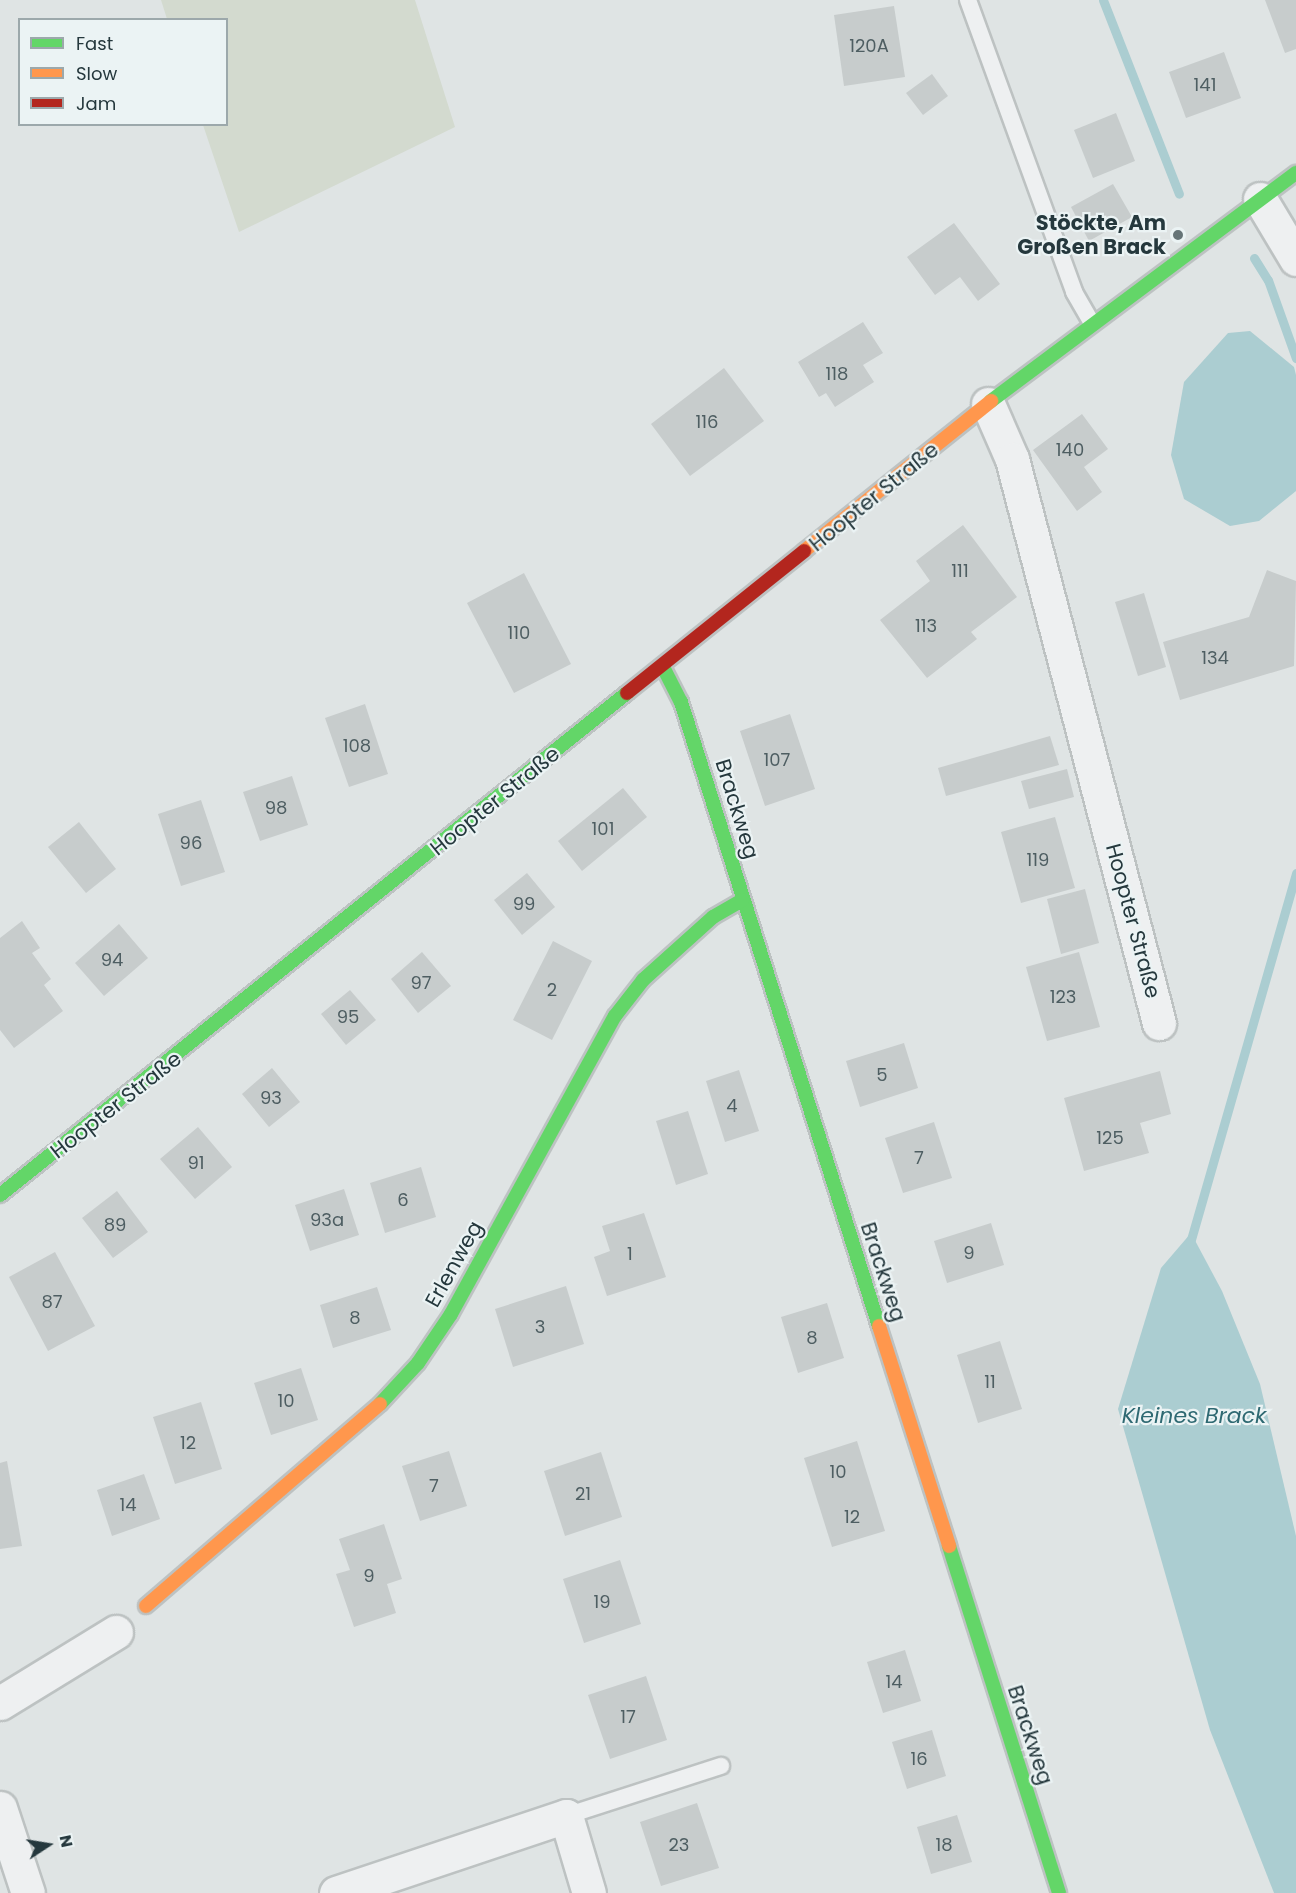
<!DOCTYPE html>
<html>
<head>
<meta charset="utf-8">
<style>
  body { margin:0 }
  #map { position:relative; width:1296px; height:1893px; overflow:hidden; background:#dfe4e4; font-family:Poppins,sans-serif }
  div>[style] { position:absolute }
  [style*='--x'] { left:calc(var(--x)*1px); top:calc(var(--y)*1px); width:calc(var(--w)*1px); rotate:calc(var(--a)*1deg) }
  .green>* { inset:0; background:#d3dacf }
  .water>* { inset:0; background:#abcdd1 }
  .stream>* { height:9px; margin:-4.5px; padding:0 4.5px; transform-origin:4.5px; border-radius:4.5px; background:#abcdd1 }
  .building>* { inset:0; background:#c7cccc }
  .roads { filter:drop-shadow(2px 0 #bdc2c2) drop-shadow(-2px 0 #bdc2c2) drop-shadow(0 2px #bdc2c2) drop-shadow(0 -2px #bdc2c2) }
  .lane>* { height:16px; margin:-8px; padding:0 8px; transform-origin:8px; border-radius:8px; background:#eef0f1 }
  .street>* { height:33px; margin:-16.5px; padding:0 16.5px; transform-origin:16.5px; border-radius:16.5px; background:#eef0f1 }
  .fast>* { height:14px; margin:-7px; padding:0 7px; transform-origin:7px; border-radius:7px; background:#63d668 }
  .slow>* { height:14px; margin:-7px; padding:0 7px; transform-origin:7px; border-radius:7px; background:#ff974d }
  .jam>* { height:14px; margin:-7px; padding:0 7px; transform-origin:7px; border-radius:7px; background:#b3261e }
  .dots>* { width:16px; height:16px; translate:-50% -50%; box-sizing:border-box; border:3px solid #ebf3f4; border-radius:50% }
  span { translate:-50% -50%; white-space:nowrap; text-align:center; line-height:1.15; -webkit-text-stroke:4.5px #ebf3f4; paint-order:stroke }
  .number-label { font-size:18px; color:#4e5e62 }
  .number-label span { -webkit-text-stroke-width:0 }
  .poi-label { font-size:21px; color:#25383d; font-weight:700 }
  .right { translate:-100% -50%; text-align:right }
  .street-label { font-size:21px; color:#25383d }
  .water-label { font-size:22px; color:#2e6972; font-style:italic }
  .legend { position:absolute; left:18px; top:18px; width:210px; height:108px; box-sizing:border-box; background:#ebf3f4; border:2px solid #9ca8ab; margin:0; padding:8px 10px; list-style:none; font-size:18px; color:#25383d }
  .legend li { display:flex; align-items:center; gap:12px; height:30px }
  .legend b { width:30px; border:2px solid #9ca8ab }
  .north { position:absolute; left:18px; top:1815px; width:60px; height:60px; -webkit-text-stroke:4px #ebf3f4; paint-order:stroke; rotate:78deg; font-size:16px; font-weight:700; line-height:24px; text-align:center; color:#25383d }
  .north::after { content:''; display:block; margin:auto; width:21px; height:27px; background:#25383d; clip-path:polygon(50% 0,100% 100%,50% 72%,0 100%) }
</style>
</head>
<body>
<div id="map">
  <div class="green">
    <div style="clip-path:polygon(161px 0,415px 0,455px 127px,239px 232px,203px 125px,226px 124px,226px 20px,167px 19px)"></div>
  </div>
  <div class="water">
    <div style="clip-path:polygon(1250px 331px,1294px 367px,1296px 375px,1296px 491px,1259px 521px,1230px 526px,1184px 499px,1171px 455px,1184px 382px,1228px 333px)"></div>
    <div style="clip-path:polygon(1191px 1233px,1222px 1291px,1260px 1384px,1296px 1536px,1296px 1893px,1274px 1893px,1210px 1730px,1118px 1409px,1161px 1268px)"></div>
  </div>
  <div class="stream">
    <div style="--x:1103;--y:0;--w:208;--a:68.6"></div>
    <div style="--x:1254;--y:258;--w:26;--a:58"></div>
    <div style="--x:1268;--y:280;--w:83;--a:70.3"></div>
    <div style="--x:1190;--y:1243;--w:385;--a:-74"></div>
  </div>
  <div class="building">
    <div style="clip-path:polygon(1265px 0,1296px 0,1296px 49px,1285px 53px)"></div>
    <div style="clip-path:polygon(894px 6px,905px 77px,844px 86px,834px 15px)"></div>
    <div style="clip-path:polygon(1224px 52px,1241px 98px,1186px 118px,1169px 72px)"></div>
    <div style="clip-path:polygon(932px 74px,948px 96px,923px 115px,906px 93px)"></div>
    <div style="clip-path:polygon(1116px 113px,1135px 161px,1093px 178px,1074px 130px)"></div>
    <div style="clip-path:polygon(1113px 184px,1132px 217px,1089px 241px,1071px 207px)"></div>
    <div style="clip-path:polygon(954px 223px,1000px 284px,978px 301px,960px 277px,935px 295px,907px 257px)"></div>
    <div style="clip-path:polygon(863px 322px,883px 353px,863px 365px,874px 382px,835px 407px,826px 393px,819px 397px,798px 362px)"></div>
    <div style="clip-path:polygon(724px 368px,764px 421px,690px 476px,651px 424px)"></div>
    <div style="clip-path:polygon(1082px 414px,1108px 449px,1084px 467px,1102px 492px,1077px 511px,1033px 450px)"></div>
    <div style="clip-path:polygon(963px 525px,1017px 597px,971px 632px,977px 639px,927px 678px,880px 620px,930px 581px,916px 561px)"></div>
    <div style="clip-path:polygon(1267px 570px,1296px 581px,1294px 666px,1180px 700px,1163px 642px,1249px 617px)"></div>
    <div style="clip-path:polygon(524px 573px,571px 664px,514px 693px,467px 603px)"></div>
    <div style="clip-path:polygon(1144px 593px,1166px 667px,1138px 676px,1115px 602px)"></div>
    <div style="clip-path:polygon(365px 704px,388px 774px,349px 787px,325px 718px)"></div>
    <div style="clip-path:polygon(790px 714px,815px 789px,765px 806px,740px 731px)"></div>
    <div style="clip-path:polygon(1050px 736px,1059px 765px,946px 796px,938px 768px)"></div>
    <div style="clip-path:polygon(1067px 769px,1074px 797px,1029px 809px,1021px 781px)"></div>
    <div style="clip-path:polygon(292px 776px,308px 825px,260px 841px,243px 792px)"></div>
    <div style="clip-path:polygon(623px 788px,647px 817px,582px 871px,558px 841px)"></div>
    <div style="clip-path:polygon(201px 800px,225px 872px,181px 886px,158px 814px)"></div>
    <div style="clip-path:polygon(1055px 817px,1075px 888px,1021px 903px,1001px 832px)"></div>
    <div style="clip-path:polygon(79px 822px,116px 869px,86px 893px,48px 847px)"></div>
    <div style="clip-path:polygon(527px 873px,555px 907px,522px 935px,494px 900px)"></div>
    <div style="clip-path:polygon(1085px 889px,1099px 943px,1061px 954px,1047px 899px)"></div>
    <div style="clip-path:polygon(22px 921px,40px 948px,32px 953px,51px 979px,44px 985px,63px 1011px,14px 1048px,0 1030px,0 938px)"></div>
    <div style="clip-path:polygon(119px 924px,148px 958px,104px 996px,75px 963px)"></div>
    <div style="clip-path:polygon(553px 941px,592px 961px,552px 1040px,513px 1020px)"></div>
    <div style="clip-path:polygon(422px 952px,451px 986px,418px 1013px,391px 979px)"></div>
    <div style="clip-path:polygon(1079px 952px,1100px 1027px,1047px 1041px,1026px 967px)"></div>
    <div style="clip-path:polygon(350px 990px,376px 1020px,346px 1045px,321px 1014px)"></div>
    <div style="clip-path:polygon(904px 1043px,918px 1088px,860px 1107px,846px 1061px)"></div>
    <div style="clip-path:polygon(272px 1068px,300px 1102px,269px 1127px,242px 1094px)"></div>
    <div style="clip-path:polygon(739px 1070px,759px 1131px,725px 1142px,706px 1081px)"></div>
    <div style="clip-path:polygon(1160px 1071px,1171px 1114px,1140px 1123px,1149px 1153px,1084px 1171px,1064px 1098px)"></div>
    <div style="clip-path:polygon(688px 1111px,708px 1174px,676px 1185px,656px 1121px)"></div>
    <div style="clip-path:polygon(934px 1122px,952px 1178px,903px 1193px,885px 1138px)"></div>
    <div style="clip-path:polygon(198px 1127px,232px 1167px,195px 1199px,160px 1159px)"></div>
    <div style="clip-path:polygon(421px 1167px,436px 1217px,385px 1233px,370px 1183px)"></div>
    <div style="clip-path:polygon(344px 1189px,359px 1235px,310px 1251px,295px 1205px)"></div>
    <div style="clip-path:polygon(117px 1191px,148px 1232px,113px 1258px,82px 1218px)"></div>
    <div style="clip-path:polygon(644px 1213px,666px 1277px,607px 1296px,594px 1257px,610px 1251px,602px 1226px)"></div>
    <div style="clip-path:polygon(991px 1223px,1004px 1265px,947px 1283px,934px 1241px)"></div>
    <div style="clip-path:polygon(55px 1252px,95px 1326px,48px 1351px,9px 1277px)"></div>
    <div style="clip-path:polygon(566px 1286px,584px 1344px,513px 1367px,495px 1309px)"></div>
    <div style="clip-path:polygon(377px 1287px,391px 1330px,333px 1348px,320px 1305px)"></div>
    <div style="clip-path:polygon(827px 1303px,844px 1358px,798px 1373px,781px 1317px)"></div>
    <div style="clip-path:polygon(1000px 1341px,1022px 1409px,978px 1423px,957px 1355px)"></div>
    <div style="clip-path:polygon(301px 1368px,318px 1420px,271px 1435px,254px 1383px)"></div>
    <div style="clip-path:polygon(201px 1402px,222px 1469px,175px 1484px,153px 1417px)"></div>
    <div style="clip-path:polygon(857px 1441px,885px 1531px,832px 1547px,804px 1458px)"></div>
    <div style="clip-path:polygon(449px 1451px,467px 1506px,420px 1521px,402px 1466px)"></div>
    <div style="clip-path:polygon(601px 1452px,622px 1517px,565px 1536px,544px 1471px)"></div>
    <div style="clip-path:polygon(7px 1461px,22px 1546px,0 1549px,0 1463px)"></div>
    <div style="clip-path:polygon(144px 1474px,160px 1519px,112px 1536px,97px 1490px)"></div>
    <div style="clip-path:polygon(384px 1524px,402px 1579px,387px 1584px,396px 1613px,354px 1627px,336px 1574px,350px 1570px,339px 1539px)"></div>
    <div style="clip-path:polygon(620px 1560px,641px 1624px,584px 1643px,563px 1579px)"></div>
    <div style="clip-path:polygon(905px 1650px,921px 1701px,883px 1713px,867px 1662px)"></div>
    <div style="clip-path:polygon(646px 1676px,667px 1740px,610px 1759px,588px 1695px)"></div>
    <div style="clip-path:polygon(932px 1730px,946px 1776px,907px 1789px,892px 1742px)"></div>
    <div style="clip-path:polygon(697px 1803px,719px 1868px,661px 1886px,640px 1822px)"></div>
    <div style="clip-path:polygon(957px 1815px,972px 1862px,931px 1874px,917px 1827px)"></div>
  </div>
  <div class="roads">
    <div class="lane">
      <div style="--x:968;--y:0;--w:311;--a:70"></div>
      <div style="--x:1074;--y:292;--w:36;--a:60"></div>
      <div style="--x:566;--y:1816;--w:163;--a:-17.9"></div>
    </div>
    <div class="street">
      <div style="--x:1260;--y:199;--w:70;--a:59"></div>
      <div style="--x:988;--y:404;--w:60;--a:66.4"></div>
      <div style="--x:1012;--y:459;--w:583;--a:75.39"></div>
      <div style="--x:0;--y:1703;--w:136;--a:-31.5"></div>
      <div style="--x:0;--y:1808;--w:89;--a:71.8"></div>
      <div style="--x:336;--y:1893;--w:243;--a:-18.5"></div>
      <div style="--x:566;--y:1816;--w:80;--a:73.4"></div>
    </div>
    <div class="fast">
      <div style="--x:991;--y:401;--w:381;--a:-36.8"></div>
      <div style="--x:663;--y:667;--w:39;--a:63"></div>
      <div style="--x:681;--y:702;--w:655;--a:72.4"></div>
      <div style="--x:0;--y:1195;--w:803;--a:-38.68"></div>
      <div style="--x:380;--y:1404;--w:56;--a:-47.2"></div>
      <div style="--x:418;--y:1363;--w:59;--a:-56"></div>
      <div style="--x:451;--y:1314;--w:340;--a:-61.2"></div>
      <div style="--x:615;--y:1016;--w:46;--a:-52.1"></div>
      <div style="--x:643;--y:980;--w:94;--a:-42"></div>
      <div style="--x:713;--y:917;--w:34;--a:-30"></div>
      <div style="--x:949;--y:1546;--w:364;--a:72.4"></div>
    </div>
    <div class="slow">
      <div style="--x:804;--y:551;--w:240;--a:-38.7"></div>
      <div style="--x:879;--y:1326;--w:231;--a:72.3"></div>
      <div style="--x:146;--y:1606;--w:309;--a:-40.8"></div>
    </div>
    <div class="jam">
      <div style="--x:627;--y:693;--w:227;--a:-38.7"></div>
    </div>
  </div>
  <div class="dots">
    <div style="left:1178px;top:235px;background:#667477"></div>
  </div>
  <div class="number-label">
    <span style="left:869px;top:46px">120A</span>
    <span style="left:1205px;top:85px">141</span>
    <span style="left:837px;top:374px">118</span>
    <span style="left:707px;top:422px">116</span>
    <span style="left:1070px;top:450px">140</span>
    <span style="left:960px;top:571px">111</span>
    <span style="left:926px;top:626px">113</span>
    <span style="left:519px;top:633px">110</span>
    <span style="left:1215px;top:658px">134</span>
    <span style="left:357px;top:746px">108</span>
    <span style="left:777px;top:760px">107</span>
    <span style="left:276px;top:808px">98</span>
    <span style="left:603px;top:829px">101</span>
    <span style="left:191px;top:843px">96</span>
    <span style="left:1038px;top:860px">119</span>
    <span style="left:524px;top:904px">99</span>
    <span style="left:112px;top:960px">94</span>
    <span style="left:421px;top:983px">97</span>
    <span style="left:552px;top:990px">2</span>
    <span style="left:1063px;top:997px">123</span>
    <span style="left:348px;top:1017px">95</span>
    <span style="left:882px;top:1075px">5</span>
    <span style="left:271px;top:1098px">93</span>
    <span style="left:732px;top:1106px">4</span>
    <span style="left:1110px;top:1138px">125</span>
    <span style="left:919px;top:1158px">7</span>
    <span style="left:196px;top:1163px">91</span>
    <span style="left:403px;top:1200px">6</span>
    <span style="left:327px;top:1220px">93a</span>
    <span style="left:115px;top:1225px">89</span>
    <span style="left:969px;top:1253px">9</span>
    <span style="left:630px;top:1254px">1</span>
    <span style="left:52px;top:1302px">87</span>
    <span style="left:355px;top:1318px">8</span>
    <span style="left:540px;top:1327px">3</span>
    <span style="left:812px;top:1338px">8</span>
    <span style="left:990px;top:1382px">11</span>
    <span style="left:286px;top:1401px">10</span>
    <span style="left:188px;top:1443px">12</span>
    <span style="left:838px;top:1472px">10</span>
    <span style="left:434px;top:1486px">7</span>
    <span style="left:583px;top:1494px">21</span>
    <span style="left:128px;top:1505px">14</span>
    <span style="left:852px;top:1517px">12</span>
    <span style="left:369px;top:1576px">9</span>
    <span style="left:602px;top:1602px">19</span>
    <span style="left:894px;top:1682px">14</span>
    <span style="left:628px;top:1717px">17</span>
    <span style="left:919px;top:1759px">16</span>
    <span style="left:679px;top:1845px">23</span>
    <span style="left:944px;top:1845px">18</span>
  </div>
  <div class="poi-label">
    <span class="right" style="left:1166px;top:235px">Stöckte, Am<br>Großen Brack</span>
  </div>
  <div class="street-label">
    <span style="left:874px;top:497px;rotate:-39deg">Hoopter Straße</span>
    <span style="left:495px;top:801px;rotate:-39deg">Hoopter Straße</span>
    <span style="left:737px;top:809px;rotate:73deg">Brackweg</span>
    <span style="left:1133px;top:921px;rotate:75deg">Hoopter Straße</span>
    <span style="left:116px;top:1105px;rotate:-38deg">Hoopter Straße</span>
    <span style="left:454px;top:1264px;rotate:-61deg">Erlenweg</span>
    <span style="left:883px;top:1272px;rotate:72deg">Brackweg</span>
    <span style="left:1030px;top:1735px;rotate:72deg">Brackweg</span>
  </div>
  <div class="water-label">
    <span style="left:1194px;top:1416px">Kleines Brack</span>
  </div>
  <ul class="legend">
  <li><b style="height:8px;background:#63d668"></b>Fast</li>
  <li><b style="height:8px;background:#ff974d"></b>Slow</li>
  <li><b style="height:8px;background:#b3261e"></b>Jam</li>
  </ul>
  <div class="north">N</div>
</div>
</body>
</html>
